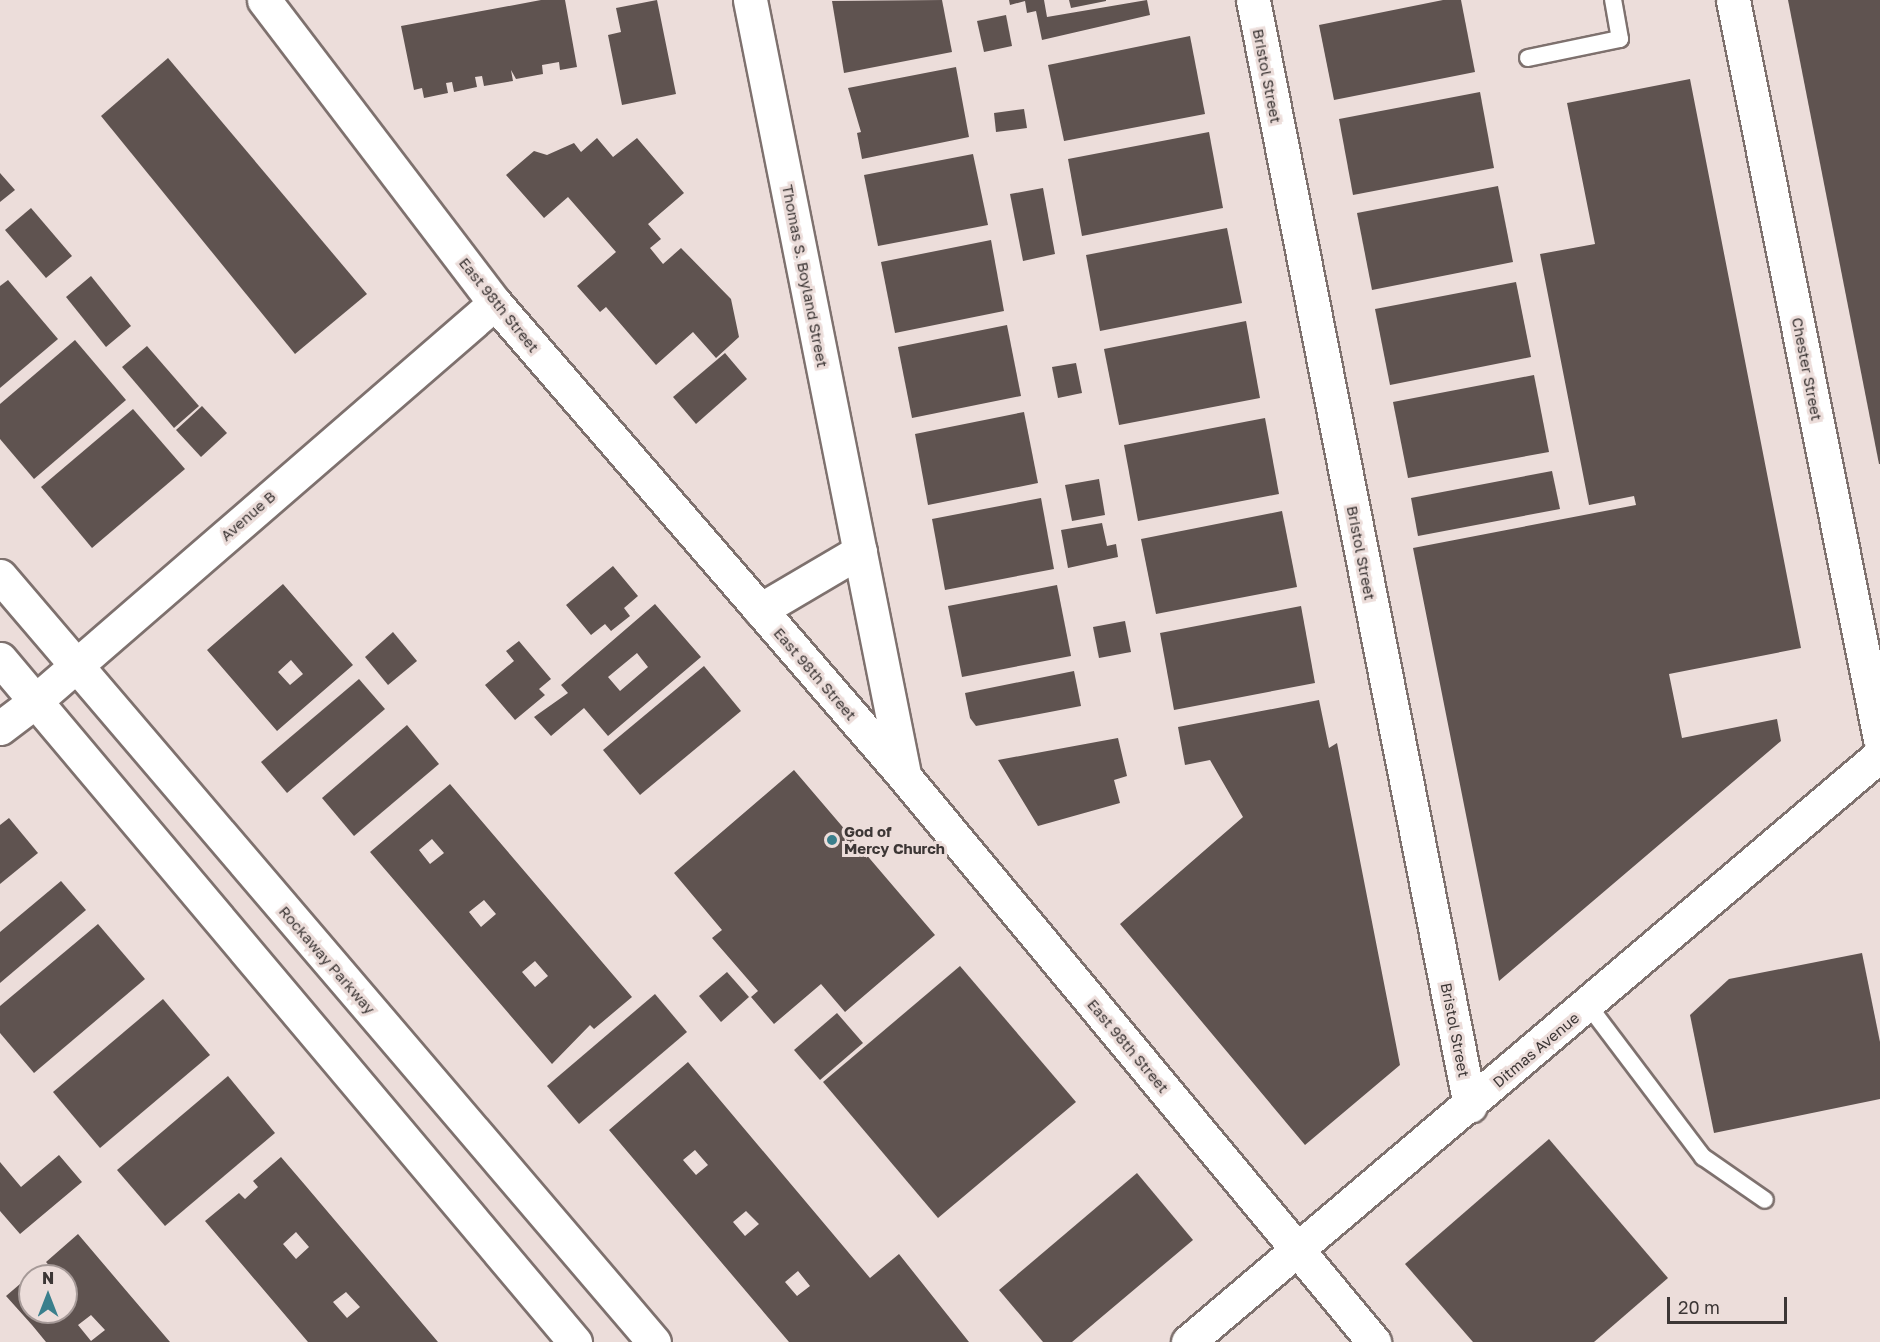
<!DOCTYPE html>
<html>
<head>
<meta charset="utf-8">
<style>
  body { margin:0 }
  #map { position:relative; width:1880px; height:1342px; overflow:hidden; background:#ecddda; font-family:"Golos Text",sans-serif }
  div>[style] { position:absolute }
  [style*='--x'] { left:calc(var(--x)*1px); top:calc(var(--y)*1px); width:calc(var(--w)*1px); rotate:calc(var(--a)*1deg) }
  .building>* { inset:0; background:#5f5350 }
  .roads { filter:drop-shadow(2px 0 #7e716e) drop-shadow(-2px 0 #7e716e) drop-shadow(0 2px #7e716e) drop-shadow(0 -2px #7e716e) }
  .lane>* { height:16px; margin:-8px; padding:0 8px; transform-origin:8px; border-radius:8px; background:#fff }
  .street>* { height:33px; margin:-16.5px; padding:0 16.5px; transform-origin:16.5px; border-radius:16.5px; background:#fff }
  .secondary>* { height:33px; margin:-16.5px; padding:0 16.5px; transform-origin:16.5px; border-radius:16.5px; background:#fff }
  .dots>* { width:16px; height:16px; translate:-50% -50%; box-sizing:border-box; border:3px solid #ecddda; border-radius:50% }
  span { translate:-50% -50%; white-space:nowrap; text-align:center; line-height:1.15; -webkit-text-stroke:6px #ecddda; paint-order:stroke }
  .street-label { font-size:15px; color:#3c3635 }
  .poi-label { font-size:15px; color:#3c3635; font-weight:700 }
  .left { translate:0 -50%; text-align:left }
  .north { position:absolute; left:18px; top:1264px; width:60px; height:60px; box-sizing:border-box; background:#ecddda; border:2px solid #a69a98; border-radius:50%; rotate:0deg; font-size:16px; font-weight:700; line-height:24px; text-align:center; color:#3c3635 }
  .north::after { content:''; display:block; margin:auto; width:21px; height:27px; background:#3a7f8c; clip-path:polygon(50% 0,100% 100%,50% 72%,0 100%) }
  .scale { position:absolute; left:1667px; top:1297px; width:120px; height:27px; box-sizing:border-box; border:3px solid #3c3635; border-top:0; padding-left:8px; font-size:18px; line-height:21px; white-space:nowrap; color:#3c3635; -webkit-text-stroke:4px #ecddda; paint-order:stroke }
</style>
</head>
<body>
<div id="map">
  <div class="building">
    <div style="clip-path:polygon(541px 0,565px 0,577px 67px,560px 70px,559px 62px,542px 65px,543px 74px,516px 79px,511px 70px,513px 81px,484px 86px,482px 76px,475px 77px,477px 87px,454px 92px,452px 82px,446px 83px,448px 93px,424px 98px,422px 88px,414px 90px,401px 26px)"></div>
    <div style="clip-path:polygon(657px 0,676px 94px,622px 105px,608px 35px,621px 32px,616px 8px)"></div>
    <div style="clip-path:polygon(942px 0,952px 52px,844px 73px,832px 1px)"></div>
    <div style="clip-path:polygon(1009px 0,1044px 0,1047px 17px,1147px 0,1150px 15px,1042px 40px,1036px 11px,1027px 13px,1025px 1px,1010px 5px)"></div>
    <div style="clip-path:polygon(1069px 0,1106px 0,1106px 1px,1071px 8px)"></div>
    <div style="clip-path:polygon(1443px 0,1461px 0,1475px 72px,1334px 100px,1319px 25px)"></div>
    <div style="clip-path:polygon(1788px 0,1880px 0,1880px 464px,1879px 464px)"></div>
    <div style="clip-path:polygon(1006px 15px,1012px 46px,984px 52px,977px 21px)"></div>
    <div style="clip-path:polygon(1190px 36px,1205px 114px,1064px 141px,1048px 65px)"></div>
    <div style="clip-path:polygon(168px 58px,367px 294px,295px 354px,101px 116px)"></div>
    <div style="clip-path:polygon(956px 67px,969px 137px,862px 159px,857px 133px,861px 132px,848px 88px)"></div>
    <div style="clip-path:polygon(1690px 79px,1801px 648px,1669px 674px,1682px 738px,1777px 719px,1781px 741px,1499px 981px,1413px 548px,1636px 505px,1634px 496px,1589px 505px,1540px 254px,1595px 244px,1567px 103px)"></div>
    <div style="clip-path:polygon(1480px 92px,1494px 168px,1353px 195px,1339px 119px)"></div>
    <div style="clip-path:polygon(1024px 109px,1027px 128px,996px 132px,994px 113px)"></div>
    <div style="clip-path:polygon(1209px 132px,1223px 208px,1082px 236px,1068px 159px)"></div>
    <div style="clip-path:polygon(597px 138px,613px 157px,637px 138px,684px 193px,648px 224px,661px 239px,650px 248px,663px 264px,681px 248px,731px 299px,739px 337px,716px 358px,693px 332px,656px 365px,606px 307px,600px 312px,577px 286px,616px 252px,568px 197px,544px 218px,506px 175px,534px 151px,547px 155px,574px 143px,581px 152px)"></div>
    <div style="clip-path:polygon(973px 154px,988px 225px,878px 246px,864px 175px)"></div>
    <div style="clip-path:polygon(0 173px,15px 190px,0 202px)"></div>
    <div style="clip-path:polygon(1498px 186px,1513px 262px,1372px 290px,1357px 213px)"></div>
    <div style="clip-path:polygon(1043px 188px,1055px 254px,1023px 261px,1010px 194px)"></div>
    <div style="clip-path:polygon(31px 208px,72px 256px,46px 278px,5px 230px)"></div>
    <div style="clip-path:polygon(1227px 228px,1242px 303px,1100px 331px,1086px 255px)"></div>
    <div style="clip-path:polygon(991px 240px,1004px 311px,895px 333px,881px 262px)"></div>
    <div style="clip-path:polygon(91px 276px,131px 326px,106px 347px,66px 297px)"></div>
    <div style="clip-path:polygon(8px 280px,58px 339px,0 388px,0 286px)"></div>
    <div style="clip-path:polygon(1516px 282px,1531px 357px,1390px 385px,1375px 309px)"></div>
    <div style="clip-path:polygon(1246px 321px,1260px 398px,1119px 425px,1104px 349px)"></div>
    <div style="clip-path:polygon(1007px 325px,1021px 396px,912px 418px,898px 347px)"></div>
    <div style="clip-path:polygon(75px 340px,126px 400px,34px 479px,0 439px,0 404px)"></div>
    <div style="clip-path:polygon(147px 346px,199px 406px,174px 428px,122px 367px)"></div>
    <div style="clip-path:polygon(725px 353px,747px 379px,696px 424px,673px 397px)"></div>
    <div style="clip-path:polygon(1076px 363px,1082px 393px,1058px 398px,1052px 367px)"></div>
    <div style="clip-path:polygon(1534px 375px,1549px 452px,1408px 478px,1393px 402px)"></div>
    <div style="clip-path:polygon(202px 406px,227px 433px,201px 457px,176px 430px)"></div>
    <div style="clip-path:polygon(133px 409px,185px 469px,92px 548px,41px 487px)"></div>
    <div style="clip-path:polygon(1024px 412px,1038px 483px,928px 505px,915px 434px)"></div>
    <div style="clip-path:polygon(1265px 418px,1279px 494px,1138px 521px,1124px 445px)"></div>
    <div style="clip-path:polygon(1552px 471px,1560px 509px,1418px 536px,1411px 498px)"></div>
    <div style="clip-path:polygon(1099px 479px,1105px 515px,1072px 521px,1065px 485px)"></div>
    <div style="clip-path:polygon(1041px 498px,1054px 569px,945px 590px,932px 519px)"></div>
    <div style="clip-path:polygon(1282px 511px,1297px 587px,1156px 614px,1141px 539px)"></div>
    <div style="clip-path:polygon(1102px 523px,1107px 546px,1116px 544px,1118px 557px,1068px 568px,1061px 530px)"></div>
    <div style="clip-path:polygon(613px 566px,638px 596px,624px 608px,630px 616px,611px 631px,605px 624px,591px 635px,566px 605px)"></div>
    <div style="clip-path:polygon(evenodd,283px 584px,353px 665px,277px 731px,207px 650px,283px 584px,291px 660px,303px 674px,290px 685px,278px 672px,291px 660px)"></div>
    <div style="clip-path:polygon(1057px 585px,1071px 656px,962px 677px,948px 606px)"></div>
    <div style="clip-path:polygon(evenodd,655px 604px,701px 657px,608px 736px,584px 708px,551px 736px,534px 717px,568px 693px,561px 685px,655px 604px,637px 653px,648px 667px,620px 691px,608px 677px,637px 653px)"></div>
    <div style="clip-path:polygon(1301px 606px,1315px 683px,1174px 710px,1160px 633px)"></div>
    <div style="clip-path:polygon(1125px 621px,1131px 652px,1099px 658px,1093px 627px)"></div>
    <div style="clip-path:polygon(393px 632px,417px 661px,388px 685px,365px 657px)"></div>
    <div style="clip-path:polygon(519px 641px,551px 679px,539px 689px,545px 695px,515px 720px,485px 685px,514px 661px,506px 651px)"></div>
    <div style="clip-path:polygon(704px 666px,741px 711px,640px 795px,603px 750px)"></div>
    <div style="clip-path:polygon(1074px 671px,1081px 706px,976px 726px,970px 718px,965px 693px)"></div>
    <div style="clip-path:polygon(359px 679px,385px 709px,287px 793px,261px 762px)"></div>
    <div style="clip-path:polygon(1319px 700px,1329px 748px,1337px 743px,1400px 1065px,1305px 1145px,1120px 924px,1243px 817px,1210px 760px,1185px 765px,1178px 727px)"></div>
    <div style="clip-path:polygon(407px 725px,439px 764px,354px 836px,322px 798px)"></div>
    <div style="clip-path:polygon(1118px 738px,1127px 776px,1114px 780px,1120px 803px,1038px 826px,998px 760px)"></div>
    <div style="clip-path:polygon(794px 770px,935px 935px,845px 1012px,821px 984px,774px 1024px,751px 997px,758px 991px,712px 938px,722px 930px,674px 873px)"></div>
    <div style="clip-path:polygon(evenodd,450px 784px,632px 997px,594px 1029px,590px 1025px,552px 1064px,370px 852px,450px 784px,432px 839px,444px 853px,430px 864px,419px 850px,432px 839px,450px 784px,484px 900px,496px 914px,481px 927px,469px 912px,484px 900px,450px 784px,535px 961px,548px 976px,535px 987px,522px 972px,535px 961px)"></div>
    <div style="clip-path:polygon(9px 818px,38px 853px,0 884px,0 825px)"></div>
    <div style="clip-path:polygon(61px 881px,86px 910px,0 983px,0 932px)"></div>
    <div style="clip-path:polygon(98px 924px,145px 979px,34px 1073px,0 1033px,0 1006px)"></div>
    <div style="clip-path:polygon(1862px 953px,1880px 1042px,1880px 1099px,1714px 1133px,1690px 1015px,1729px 979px)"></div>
    <div style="clip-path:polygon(960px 966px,1076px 1102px,938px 1218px,823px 1082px)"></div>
    <div style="clip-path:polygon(727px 972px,749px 997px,721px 1022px,699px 996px)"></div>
    <div style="clip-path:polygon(655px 994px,687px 1032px,579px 1124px,547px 1086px)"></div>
    <div style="clip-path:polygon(163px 999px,210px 1055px,100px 1148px,53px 1092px)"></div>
    <div style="clip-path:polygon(837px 1013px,863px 1043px,820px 1080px,794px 1050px)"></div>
    <div style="clip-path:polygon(evenodd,688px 1062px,870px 1278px,899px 1254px,969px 1342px,789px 1342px,609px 1130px,688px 1062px,695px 1150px,708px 1165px,696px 1175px,683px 1160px,695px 1150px,688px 1062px,746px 1211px,759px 1224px,745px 1236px,733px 1222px,746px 1211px,688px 1062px,798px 1271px,810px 1286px,797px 1296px,785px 1282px,798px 1271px)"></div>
    <div style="clip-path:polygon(228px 1076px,275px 1133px,165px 1226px,117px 1170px)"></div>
    <div style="clip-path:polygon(1549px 1139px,1668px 1278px,1594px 1342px,1473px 1342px,1405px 1264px)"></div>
    <div style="clip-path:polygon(59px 1155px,82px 1182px,20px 1234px,0 1211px,0 1162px,21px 1187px)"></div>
    <div style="clip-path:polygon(evenodd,281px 1157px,305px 1185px,438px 1342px,308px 1342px,205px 1221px,239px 1193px,245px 1199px,258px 1187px,253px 1181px,281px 1157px,296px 1232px,309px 1247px,296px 1259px,283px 1244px,296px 1232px,281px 1157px,346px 1292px,360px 1307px,347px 1318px,333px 1302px,346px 1292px)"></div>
    <div style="clip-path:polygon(1137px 1173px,1193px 1240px,1072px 1342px,1043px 1342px,999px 1290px)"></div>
    <div style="clip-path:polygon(evenodd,78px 1234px,129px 1294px,170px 1342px,46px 1342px,32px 1325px,6px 1296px,34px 1272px,30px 1312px,66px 1312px,66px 1276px,45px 1276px,53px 1270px,46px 1262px,78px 1234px,91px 1315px,105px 1330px,91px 1341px,78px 1325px,91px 1315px)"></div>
  </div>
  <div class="roads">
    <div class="lane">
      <div style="--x:1528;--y:58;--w:94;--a:-11.7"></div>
      <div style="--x:1620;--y:39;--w:40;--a:-100"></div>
      <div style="--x:1588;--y:1005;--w:191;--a:52.9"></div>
      <div style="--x:1703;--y:1157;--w:75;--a:34.7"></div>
    </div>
    <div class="street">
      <div style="--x:264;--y:0;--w:381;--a:52.7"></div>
      <div style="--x:495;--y:303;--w:625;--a:49.15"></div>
      <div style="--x:904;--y:776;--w:736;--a:50.29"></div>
      <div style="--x:750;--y:0;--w:789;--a:78.75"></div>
      <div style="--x:1253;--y:0;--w:1127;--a:78.9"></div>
      <div style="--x:1733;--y:0;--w:753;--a:78.75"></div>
      <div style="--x:760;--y:610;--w:116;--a:-30.5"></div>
      <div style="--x:33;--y:703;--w:611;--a:-40.89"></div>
      <div style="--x:1188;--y:1342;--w:907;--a:-40.31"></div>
    </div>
    <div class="secondary">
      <div style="--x:0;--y:576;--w:1007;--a:49.51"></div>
      <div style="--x:0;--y:659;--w:893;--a:49.91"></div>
      <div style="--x:0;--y:728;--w:41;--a:-37.1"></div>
    </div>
  </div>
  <div class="dots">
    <div style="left:832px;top:840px;background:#3a7f8c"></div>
  </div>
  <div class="street-label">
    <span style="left:1267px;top:76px;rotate:79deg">Bristol Street</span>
    <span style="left:805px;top:276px;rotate:79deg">Thomas S. Boyland Street</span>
    <span style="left:499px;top:305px;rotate:51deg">East 98th Street</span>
    <span style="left:1807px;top:369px;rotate:79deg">Chester Street</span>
    <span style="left:248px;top:516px;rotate:-41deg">Avenue B</span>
    <span style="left:1361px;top:553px;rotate:79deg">Bristol Street</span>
    <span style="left:815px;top:674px;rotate:49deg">East 98th Street</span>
    <span style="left:327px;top:960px;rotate:49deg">Rockaway Parkway</span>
    <span style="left:1455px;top:1030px;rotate:79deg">Bristol Street</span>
    <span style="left:1128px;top:1046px;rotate:50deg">East 98th Street</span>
    <span style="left:1536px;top:1050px;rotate:-40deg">Ditmas Avenue</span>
  </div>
  <div class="poi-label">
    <span class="left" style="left:844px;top:840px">God of<br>Mercy Church</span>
  </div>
  <div class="north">N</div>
  <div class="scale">20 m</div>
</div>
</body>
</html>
